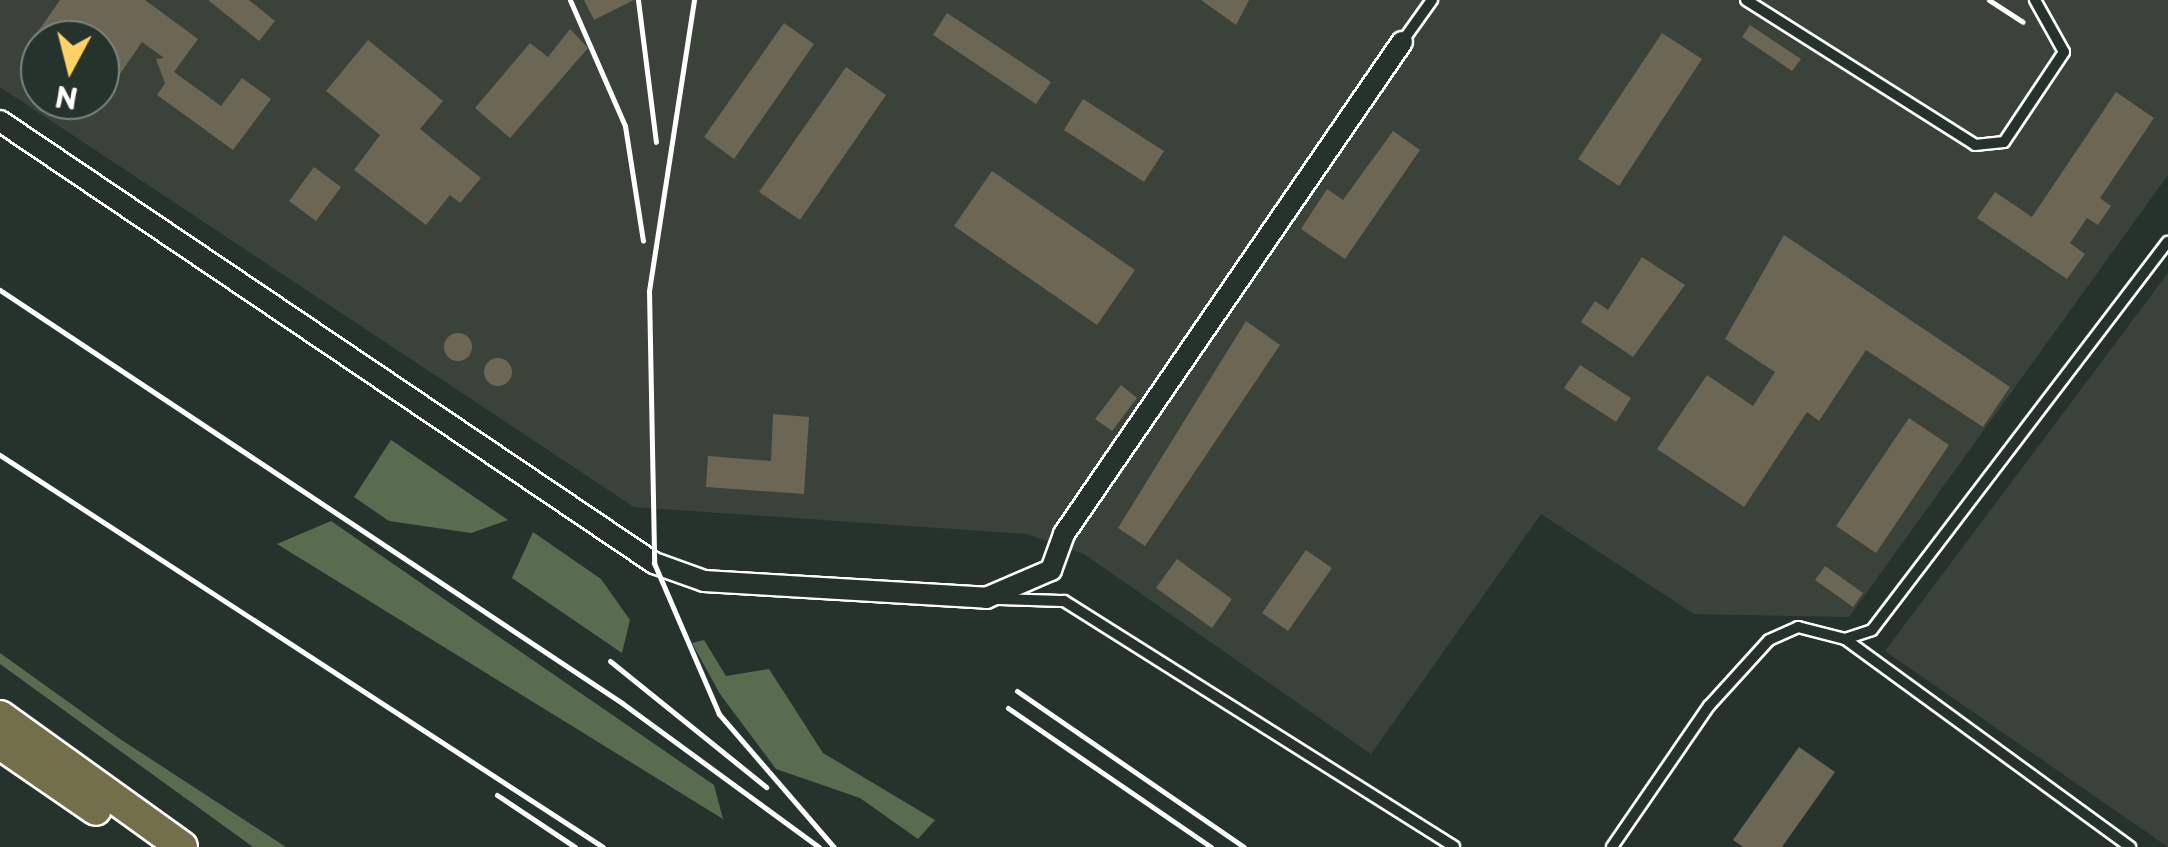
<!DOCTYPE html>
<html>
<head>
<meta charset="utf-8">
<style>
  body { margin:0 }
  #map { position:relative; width:2168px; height:847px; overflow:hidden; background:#26332d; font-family:"Playpen Sans",sans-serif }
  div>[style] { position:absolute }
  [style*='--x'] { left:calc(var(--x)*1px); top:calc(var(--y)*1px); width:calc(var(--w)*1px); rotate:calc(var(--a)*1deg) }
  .built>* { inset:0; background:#3b4239 }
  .green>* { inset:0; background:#596c50 }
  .building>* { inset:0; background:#6c6655 }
  .round { border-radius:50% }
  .roads { filter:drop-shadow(2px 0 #fff) drop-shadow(-2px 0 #fff) drop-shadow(0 2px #fff) drop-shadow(0 -2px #fff) }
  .lane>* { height:10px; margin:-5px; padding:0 5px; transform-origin:5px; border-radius:5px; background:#26332d }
  .street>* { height:20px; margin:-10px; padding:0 10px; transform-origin:10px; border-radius:10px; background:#26332d }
  .primary>* { height:30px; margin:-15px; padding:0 15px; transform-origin:15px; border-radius:15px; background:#726f4a }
  .rail>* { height:5px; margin:-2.5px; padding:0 2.5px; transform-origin:2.5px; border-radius:2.5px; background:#fff }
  span { translate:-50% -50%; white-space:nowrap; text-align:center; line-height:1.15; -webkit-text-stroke:8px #26332d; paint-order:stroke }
  .north { position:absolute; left:20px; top:20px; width:100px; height:100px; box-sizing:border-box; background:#26332d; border:2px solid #7d8581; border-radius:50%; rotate:187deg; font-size:28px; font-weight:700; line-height:40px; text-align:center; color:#fff }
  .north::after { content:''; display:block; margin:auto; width:35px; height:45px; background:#ffd166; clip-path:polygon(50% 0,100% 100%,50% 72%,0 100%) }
</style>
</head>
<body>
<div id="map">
  <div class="built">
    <div style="clip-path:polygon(evenodd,0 0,2168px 0,2168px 175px,1849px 617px,1694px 614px,1541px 514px,1371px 754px,1084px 554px,1027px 534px,634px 507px,0 87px,0 0,40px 40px,100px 40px,100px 100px,40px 100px,40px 40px)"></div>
    <div style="clip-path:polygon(2168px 273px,2168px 847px,1885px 651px)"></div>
  </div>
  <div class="green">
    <div style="clip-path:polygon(391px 440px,508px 520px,471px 533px,389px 521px,354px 497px)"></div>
    <div style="clip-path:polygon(331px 521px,714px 785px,723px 819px,277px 544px)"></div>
    <div style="clip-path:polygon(533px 532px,601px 579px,630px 620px,622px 653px,512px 578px)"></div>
    <div style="clip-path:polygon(704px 640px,726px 676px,769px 669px,823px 753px,935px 820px,918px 839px,860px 798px,776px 769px,720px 694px,692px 643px)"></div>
    <div style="clip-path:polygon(0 653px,120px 739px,286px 847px,253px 847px,0 664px)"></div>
  </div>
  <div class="building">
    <div style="clip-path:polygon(60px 0,145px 0,198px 39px,174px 72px,221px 106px,242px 78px,271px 99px,233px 150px,157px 95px,165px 83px,156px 59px,164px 58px,142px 42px,100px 103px,100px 40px,32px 40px)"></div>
    <div style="clip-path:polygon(208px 0,249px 0,275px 21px,259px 41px)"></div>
    <div style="clip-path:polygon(584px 0,634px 0,594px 20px)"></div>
    <div style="clip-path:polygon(1201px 0,1249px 0,1236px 25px)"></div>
    <div style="clip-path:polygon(947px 13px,1051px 82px,1036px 104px,933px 35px)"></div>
    <div style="clip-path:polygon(784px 23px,814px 44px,734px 159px,704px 137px)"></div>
    <div style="clip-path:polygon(1750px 25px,1801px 59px,1792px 71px,1742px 37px)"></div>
    <div style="clip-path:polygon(570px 29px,588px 48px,510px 138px,475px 108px,530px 43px,548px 57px)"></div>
    <div style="clip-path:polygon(1662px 33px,1702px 59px,1619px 186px,1578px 159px)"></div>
    <div style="clip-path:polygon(368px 40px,443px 101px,420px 129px,481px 178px,460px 203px,450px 195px,426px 225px,354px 170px,380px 135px,326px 91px)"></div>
    <div style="clip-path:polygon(846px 67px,886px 95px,800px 220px,759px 192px)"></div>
    <div style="clip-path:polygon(2116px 92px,2154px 118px,2100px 198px,2111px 206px,2098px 225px,2087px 218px,2070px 243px,2085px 254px,2067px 279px,1977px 218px,1995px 192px,2032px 217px)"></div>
    <div style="clip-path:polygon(1083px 99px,1164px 151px,1144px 182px,1064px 130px)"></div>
    <div style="clip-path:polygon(1393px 131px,1420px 150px,1345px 259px,1301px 229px,1327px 189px,1343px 200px)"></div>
    <div style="clip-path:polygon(314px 167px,341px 187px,316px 221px,289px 201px)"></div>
    <div style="clip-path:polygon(992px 171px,1135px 270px,1097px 325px,954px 226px)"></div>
    <div style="clip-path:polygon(1784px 235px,2010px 387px,1983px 427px,1866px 350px,1819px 421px,1807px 412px,1744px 507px,1657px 449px,1707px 375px,1753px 406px,1775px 372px,1725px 339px)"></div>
    <div style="clip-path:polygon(1642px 257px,1685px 285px,1633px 357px,1581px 322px,1595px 301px,1608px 310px)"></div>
    <div style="clip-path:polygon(1246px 321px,1280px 345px,1145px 546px,1118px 528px)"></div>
    <div class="round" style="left:444px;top:333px;width:28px;height:28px"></div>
    <div class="round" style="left:484px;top:358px;width:28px;height:28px"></div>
    <div style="clip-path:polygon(1580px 365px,1631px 398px,1616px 422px,1564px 388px)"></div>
    <div style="clip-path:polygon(1121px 385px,1137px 398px,1112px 431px,1095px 419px)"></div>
    <div style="clip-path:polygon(773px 414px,809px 417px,804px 494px,706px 487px,708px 456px,771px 461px)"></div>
    <div style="clip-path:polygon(1909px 418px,1949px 445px,1876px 553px,1836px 526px)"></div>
    <div style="clip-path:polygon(1306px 550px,1332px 568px,1288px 631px,1262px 613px)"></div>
    <div style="clip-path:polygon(1177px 559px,1232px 599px,1212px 628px,1156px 588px)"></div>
    <div style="clip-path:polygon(1825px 566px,1863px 593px,1853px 607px,1815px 580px)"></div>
    <div style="clip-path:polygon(1799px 747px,1835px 772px,1782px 847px,1743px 847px,1733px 840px)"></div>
  </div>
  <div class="roads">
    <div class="lane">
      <div style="--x:1746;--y:0;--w:271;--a:32.3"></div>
      <div style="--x:1975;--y:145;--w:29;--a:-6"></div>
      <div style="--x:2004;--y:142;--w:108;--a:-56.3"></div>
      <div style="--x:2064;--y:52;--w:60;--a:-119.1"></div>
      <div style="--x:1402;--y:42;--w:52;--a:-54.5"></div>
      <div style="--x:997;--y:599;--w:67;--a:1.7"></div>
      <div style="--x:1064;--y:601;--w:461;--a:32.2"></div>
      <div style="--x:1845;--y:639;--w:353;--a:36.1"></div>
      <div style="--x:1612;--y:847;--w:171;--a:-55.5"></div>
      <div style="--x:1709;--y:706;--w:89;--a:-47.7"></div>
      <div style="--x:1769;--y:640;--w:32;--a:-24"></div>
      <div style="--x:1798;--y:627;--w:49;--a:14.3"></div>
      <div style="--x:1845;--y:639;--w:28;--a:-18"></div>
      <div style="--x:1872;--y:630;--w:488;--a:-52.7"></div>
    </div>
    <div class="street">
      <div style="--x:0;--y:121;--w:789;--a:34.05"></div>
      <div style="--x:654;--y:563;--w:53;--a:19.8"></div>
      <div style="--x:704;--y:581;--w:283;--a:3.4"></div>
      <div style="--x:986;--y:598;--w:71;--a:-23.3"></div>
      <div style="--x:1051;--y:570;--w:38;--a:-70"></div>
      <div style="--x:1064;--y:534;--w:597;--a:-55.51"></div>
    </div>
    <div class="primary">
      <div style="--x:0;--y:716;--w:224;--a:35.7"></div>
      <div style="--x:0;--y:744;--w:116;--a:34.5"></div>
    </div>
  </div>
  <div class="rail">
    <div style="--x:570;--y:0;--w:137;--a:66.4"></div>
    <div style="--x:625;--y:126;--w:116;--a:81.1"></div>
    <div style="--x:638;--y:0;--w:143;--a:82.8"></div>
    <div style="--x:694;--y:0;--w:294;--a:98.8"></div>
    <div style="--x:649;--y:291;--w:272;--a:88.9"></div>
    <div style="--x:654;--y:563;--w:164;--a:66.7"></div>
    <div style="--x:719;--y:714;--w:176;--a:49.2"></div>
    <div style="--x:1989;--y:0;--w:40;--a:32.9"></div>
    <div style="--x:0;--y:290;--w:747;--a:33.58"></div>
    <div style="--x:622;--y:703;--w:244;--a:36.2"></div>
    <div style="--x:0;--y:455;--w:719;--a:33.03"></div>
    <div style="--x:610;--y:661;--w:201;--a:38.9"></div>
    <div style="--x:1017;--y:691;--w:275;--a:34.5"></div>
    <div style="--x:1008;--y:708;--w:246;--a:34.4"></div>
    <div style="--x:497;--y:795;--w:94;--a:33.7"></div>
  </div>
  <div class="north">N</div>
</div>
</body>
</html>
